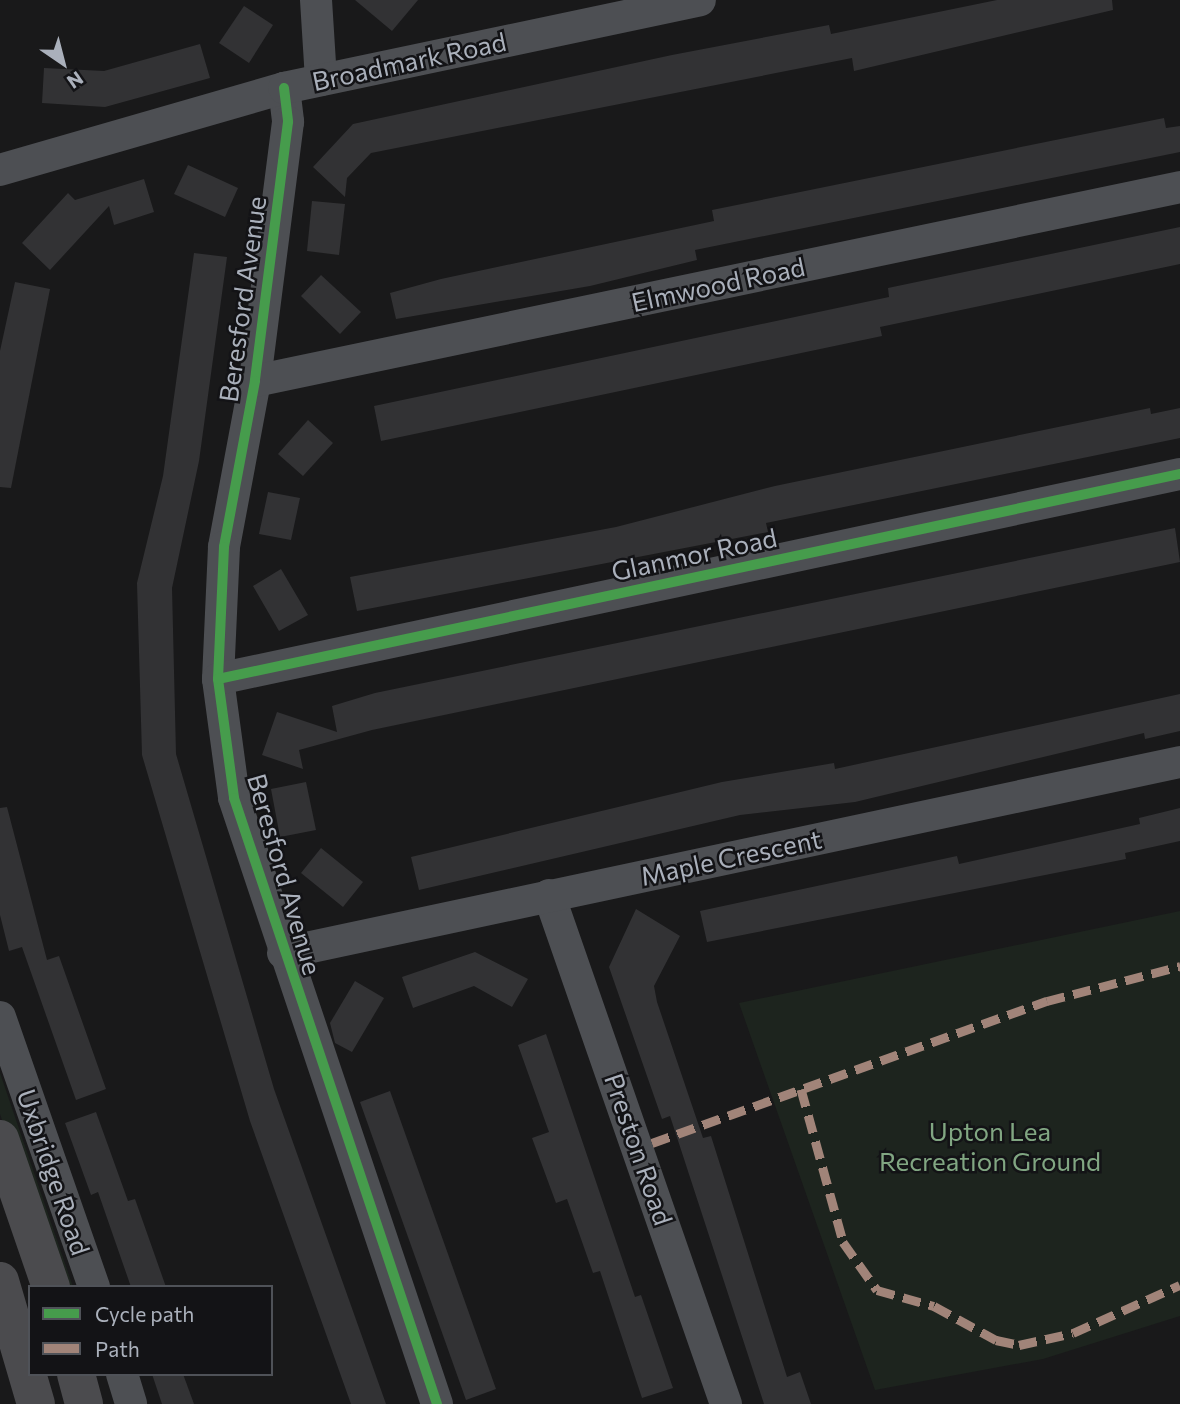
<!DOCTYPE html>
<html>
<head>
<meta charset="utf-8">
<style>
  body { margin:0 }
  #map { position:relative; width:1180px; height:1404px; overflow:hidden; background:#19191a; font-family:Commissioner,sans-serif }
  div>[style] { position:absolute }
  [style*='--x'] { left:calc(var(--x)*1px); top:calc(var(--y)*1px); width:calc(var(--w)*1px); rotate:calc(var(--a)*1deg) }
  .green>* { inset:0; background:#1d241e }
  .building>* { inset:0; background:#323234 }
  .minor>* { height:32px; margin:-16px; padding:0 16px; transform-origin:16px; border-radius:16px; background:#4d4f53 }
  .primary>* { height:38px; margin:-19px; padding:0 19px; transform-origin:19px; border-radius:19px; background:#4b4b4e }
  .quiet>* { height:9px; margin-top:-4.5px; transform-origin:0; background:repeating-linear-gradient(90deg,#a18479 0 18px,transparent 0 27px) }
  .cycleway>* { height:10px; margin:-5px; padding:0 5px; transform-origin:5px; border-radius:5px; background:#469c4c }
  span { translate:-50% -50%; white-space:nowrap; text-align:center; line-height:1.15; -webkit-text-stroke:5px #131316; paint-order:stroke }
  .street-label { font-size:26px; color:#aab0bb }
  .park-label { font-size:26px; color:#81a682 }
  .legend { position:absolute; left:28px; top:1285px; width:245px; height:91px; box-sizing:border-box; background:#131316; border:2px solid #4f5258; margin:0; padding:9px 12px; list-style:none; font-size:21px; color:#aab0bb }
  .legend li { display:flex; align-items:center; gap:14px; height:35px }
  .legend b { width:35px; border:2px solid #4f5258 }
  .north { position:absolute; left:28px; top:28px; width:70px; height:70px; -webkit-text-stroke:5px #131316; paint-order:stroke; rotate:145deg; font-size:19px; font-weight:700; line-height:28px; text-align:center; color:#aab0bb }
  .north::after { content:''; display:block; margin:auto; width:24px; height:32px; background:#aab0bb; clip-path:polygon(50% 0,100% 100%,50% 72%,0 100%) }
</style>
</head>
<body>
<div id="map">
  <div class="green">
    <div style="clip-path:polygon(1180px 911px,1180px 1316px,1043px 1359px,875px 1390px,739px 1003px)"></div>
    <div style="clip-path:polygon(0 1073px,73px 1287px,58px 1287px,0 1114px)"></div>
  </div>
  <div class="building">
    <div style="clip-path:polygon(355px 0,418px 0,392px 31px)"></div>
    <div style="clip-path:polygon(997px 0,1112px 0,1113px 10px,854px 71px,852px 58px,371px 153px,347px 178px,345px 197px,313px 167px,353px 124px,672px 55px,829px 25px,831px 34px)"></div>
    <div style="clip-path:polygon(244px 6px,273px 25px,249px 63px,219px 43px)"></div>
    <div style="clip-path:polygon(200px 44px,210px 78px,105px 107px,42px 103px,44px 68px,104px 71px)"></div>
    <div style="clip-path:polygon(1164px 118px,1166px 128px,1180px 126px,1180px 152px,695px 250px,697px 260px,590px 286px,396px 319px,390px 293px,441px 279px,714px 221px,712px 210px)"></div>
    <div style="clip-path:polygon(188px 165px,238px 188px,225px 217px,174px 194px)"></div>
    <div style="clip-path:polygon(144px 179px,154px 212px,114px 225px,109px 206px,50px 270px,22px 243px,68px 193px,75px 200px)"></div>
    <div style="clip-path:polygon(312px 201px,345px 204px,339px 255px,307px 251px)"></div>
    <div style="clip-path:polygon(1180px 227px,1180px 264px,880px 327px,882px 336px,381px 441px,374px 406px,889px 297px,888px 288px)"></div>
    <div style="clip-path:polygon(194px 253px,227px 257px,199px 461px,172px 588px,176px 754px,274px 1089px,386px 1404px,351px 1404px,250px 1121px,142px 755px,137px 583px,163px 476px)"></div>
    <div style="clip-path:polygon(321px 275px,361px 312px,340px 334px,301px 296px)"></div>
    <div style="clip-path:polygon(15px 282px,50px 289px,11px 488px,0 487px,0 351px)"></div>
    <div style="clip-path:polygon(1150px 408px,1151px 414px,1180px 408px,1180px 438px,766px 523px,768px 532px,357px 611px,350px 577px,616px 527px,775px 486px)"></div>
    <div style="clip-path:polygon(308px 420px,333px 443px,303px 476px,278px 454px)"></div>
    <div style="clip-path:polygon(268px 492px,300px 498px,291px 540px,259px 534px)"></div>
    <div style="clip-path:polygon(1175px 528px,1180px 562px,372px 730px,299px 750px,303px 769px,262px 755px,277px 712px,337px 732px,332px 706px,375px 693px)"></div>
    <div style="clip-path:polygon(281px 569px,308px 615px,279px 631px,253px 586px)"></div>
    <div style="clip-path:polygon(1180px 694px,1180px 731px,1145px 739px,1144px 733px,855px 802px,740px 815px,419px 890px,411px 857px,722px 782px,834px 763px,835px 769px)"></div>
    <div style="clip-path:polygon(306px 782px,316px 830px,280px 837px,271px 789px)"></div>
    <div style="clip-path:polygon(7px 807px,47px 960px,59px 956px,106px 1089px,76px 1100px,22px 947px,9px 951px,0 915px,0 808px)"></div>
    <div style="clip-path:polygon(1180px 808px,1180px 841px,1125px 853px,1126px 859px,707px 942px,700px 911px,957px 856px,959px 864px,1140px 824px,1139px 818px)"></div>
    <div style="clip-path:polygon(321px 848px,363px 882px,343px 907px,301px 873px)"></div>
    <div style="clip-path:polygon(636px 909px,680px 936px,654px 986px,657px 1002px,703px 1138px,711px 1136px,787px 1377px,800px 1372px,811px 1404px,764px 1404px,670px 1116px,662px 1119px,609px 967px)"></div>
    <div style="clip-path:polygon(475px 952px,528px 979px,512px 1007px,474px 986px,413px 1008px,402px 977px)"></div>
    <div style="clip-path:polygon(355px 981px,384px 998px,352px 1052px,335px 1043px,330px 1023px)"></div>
    <div style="clip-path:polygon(546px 1034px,635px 1297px,641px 1295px,673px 1388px,642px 1398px,600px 1271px,593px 1273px,567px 1199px,556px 1203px,532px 1138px,549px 1132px,518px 1045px)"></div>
    <div style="clip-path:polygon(390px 1091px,496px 1389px,466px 1400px,360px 1102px)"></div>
    <div style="clip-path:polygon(96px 1112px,128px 1201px,135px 1199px,166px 1287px,131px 1287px,98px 1192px,91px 1195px,65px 1123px)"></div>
    <div style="clip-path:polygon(152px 1374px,183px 1374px,194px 1404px,162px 1404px)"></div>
  </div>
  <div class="minor">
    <div style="--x:316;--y:0;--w:80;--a:86.4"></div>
    <div style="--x:284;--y:88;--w:34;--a:83"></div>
    <div style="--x:288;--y:122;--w:261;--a:97.3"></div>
    <div style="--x:255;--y:381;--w:169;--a:100.6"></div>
    <div style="--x:224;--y:547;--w:132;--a:92.6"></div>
    <div style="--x:218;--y:679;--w:120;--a:82.3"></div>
    <div style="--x:234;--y:798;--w:639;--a:71.48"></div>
    <div style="--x:0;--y:170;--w:296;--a:-16.1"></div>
    <div style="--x:284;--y:88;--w:425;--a:-11.9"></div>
    <div style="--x:255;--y:381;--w:945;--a:-11.84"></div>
    <div style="--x:218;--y:679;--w:984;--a:-12.03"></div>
    <div style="--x:549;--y:895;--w:539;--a:70.83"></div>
    <div style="--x:283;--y:953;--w:917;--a:-12.02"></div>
    <div style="--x:0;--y:1017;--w:286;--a:70.8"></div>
    <div style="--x:122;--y:1374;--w:31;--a:73"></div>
  </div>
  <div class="primary">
    <div style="--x:0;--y:1139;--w:157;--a:71"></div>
    <div style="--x:0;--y:1281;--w:128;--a:73.7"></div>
    <div style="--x:76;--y:1374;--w:31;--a:75"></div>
  </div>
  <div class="quiet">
    <div style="--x:801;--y:1089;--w:159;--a:74.6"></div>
    <div style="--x:843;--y:1242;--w:59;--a:54.7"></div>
    <div style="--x:877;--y:1290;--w:59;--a:15.7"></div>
    <div style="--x:934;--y:1306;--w:71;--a:28.7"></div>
    <div style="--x:996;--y:1340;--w:24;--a:12"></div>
    <div style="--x:1019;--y:1345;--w:55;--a:-12.5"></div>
    <div style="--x:1073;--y:1333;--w:117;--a:-24.2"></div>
    <div style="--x:652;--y:1143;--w:420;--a:-19.8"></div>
    <div style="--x:1047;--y:1001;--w:138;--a:-14.7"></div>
  </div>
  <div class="cycleway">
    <div style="--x:284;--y:88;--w:34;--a:83"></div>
    <div style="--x:288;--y:122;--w:261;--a:97.3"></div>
    <div style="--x:255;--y:381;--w:169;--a:100.6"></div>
    <div style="--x:224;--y:547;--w:132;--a:92.6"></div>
    <div style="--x:218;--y:679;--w:120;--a:82.3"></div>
    <div style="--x:234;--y:798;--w:639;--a:71.48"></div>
    <div style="--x:218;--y:679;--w:984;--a:-12.03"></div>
  </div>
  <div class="street-label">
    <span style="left:409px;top:61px;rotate:-12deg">Broadmark Road</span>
    <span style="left:718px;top:284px;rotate:-12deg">Elmwood Road</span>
    <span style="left:242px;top:299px;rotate:-82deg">Beresford Avenue</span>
    <span style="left:694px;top:554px;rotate:-12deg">Glanmor Road</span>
    <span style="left:731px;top:857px;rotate:-12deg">Maple Crescent</span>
    <span style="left:285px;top:874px;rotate:74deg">Beresford Avenue</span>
    <span style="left:639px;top:1149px;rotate:71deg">Preston Road</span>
    <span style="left:54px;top:1172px;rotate:71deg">Uxbridge Road</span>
  </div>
  <div class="park-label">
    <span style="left:990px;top:1146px">Upton Lea<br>Recreation Ground</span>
  </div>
  <ul class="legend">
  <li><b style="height:9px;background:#469c4c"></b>Cycle path</li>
  <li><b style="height:9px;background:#a18479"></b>Path</li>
  </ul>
  <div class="north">N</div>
</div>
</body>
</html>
